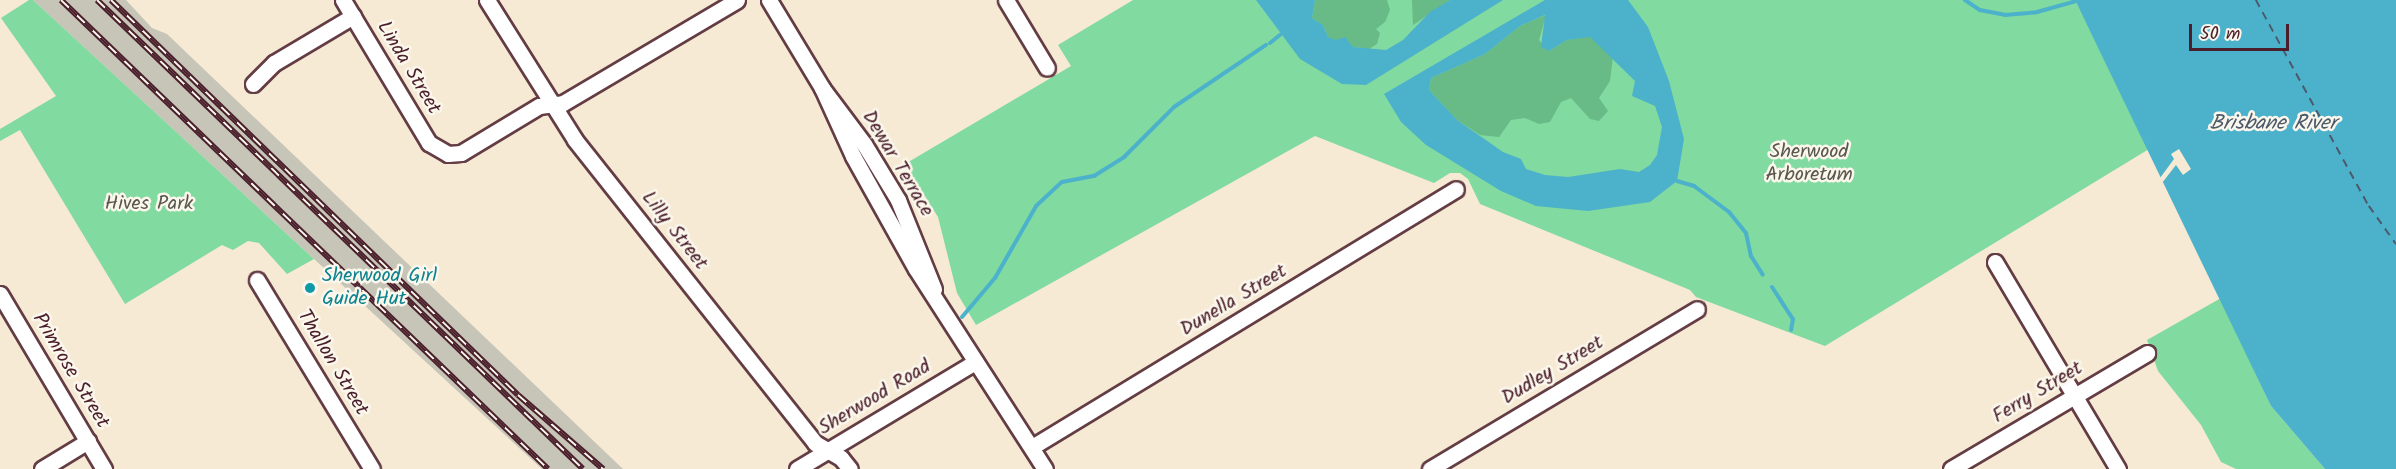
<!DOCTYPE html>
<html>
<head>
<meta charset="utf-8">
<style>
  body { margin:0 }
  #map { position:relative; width:2396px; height:469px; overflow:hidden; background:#f6ead5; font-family:Kalam,sans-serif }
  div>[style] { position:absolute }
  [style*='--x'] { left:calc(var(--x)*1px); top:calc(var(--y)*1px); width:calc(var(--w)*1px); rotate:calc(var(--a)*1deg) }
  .industrial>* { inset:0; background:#c7c5b8 }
  .green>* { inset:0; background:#81da9f }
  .forest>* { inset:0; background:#68ba86 }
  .water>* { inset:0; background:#4cb2cb }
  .pier>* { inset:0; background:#f6ead5 }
  .stream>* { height:4px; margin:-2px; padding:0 2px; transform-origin:2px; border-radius:2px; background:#4cb2cb }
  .ferry>* { height:1.5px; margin-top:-0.75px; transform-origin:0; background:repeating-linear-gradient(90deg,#4b5a6b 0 8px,transparent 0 14px) }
  .roads { filter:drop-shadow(2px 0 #643d44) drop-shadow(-2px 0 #643d44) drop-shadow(0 2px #643d44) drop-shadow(0 -2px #643d44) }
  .minor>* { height:15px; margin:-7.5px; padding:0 7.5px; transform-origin:7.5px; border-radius:7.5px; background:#fff }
  .rail>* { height:6px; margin-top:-3px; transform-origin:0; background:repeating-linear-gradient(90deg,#fbf7ec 0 11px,#4a1f2b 0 22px); box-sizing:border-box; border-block:2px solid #4a1f2b }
  .dots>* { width:16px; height:16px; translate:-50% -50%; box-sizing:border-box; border:3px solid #fbf7ec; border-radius:50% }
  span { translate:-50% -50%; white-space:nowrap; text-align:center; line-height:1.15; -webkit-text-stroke:5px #fbf7ec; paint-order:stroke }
  .street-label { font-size:20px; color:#4a1f2b }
  .park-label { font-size:20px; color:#5a574e }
  .culture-label { font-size:20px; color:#0d838f }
  .left { translate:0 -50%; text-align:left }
  .water-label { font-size:21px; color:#4b5a6b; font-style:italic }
  .scale { position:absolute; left:2189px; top:24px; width:100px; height:27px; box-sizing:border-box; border:3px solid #4a1f2b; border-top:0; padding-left:8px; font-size:18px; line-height:21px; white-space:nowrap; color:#4a1f2b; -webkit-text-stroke:4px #fbf7ec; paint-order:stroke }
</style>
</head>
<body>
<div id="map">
  <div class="industrial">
    <div style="clip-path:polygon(33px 0,126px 0,152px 28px,167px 34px,623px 469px,542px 469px)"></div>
  </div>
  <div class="green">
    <div style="clip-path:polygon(29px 0,33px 0,314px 259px,287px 274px,259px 243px,248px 241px,233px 250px,222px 245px,125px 304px,20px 130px,0 141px,0 129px,56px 96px,1px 18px)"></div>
    <div style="clip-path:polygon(1133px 0,2075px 0,2149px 149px,1825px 346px,1696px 297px,1690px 290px,1480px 204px,1468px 179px,1460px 173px,1450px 173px,1434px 183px,1315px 136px,976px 325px,957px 293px,938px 217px,905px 164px,1071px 66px,1058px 45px)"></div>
    <div style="clip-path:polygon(2221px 298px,2271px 406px,2325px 469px,2236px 469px,2221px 462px,2201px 425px,2158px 371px,2147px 340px)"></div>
  </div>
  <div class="forest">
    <div style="clip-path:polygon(1315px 0,1387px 0,1390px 10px,1385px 22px,1376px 29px,1380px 33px,1377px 44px,1369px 49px,1353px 47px,1328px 37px,1323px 25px,1312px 18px)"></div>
    <div style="clip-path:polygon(1412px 0,1450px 0,1413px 25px)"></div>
    <div style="clip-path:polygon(1546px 15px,1539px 40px,1549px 51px,1567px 40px,1590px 36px,1613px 56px,1610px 81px,1599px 98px,1608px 111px,1599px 121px,1590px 119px,1571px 98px,1561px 102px,1550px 122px,1539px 124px,1525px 118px,1511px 120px,1499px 137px,1480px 135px,1457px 120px,1429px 90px,1431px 78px,1485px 54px,1520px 26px)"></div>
  </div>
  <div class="water">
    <div style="clip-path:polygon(1256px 0,1315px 0,1312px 18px,1323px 25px,1328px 37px,1336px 40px,1345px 37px,1353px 47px,1386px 50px,1403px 40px,1430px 12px,1450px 0,1503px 0,1366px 85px,1342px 84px,1300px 59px)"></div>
    <div style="clip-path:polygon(evenodd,1545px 0,1628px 0,1648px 27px,1669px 81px,1684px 139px,1677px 181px,1650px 202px,1588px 211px,1536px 206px,1501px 191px,1426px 145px,1401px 122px,1384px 94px,1545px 0,1545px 15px,1541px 47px,1549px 51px,1567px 40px,1590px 37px,1635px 81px,1632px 96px,1655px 106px,1662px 127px,1657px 155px,1650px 165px,1639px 172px,1620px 169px,1568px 177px,1545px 175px,1526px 169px,1521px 159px,1503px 152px,1457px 120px,1429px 90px,1431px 78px,1485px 54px,1520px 26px,1545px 15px)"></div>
    <div style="clip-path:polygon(2075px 0,2396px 0,2396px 469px,2325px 469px,2271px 406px)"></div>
  </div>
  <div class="pier">
    <div style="clip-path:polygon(2179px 149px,2191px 169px,2183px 175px,2176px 165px,2162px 183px,2160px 178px,2174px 159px,2171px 154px)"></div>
  </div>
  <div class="stream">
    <div style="--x:1965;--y:0;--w:18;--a:34"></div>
    <div style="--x:1980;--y:10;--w:25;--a:11"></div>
    <div style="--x:2005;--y:15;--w:32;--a:-5"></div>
    <div style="--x:2037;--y:12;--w:45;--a:-15.6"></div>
    <div style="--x:1270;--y:43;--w:13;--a:-39"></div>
    <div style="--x:1677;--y:181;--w:18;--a:16"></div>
    <div style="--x:1694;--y:186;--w:44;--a:36.6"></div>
    <div style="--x:1729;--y:212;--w:27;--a:51"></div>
    <div style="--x:1746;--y:233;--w:24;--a:78"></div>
    <div style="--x:1751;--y:256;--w:22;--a:58"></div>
    <div style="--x:1772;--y:287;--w:38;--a:57"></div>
    <div style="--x:1793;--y:319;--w:11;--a:100"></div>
    <div style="--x:962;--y:317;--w:51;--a:-49.8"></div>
    <div style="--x:995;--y:278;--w:83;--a:-60.3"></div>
    <div style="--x:1036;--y:206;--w:35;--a:-43"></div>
    <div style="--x:1062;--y:182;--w:33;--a:-11"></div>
    <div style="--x:1094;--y:176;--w:36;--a:-32"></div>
    <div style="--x:1124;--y:157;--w:71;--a:-45"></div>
    <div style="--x:1174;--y:107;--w:111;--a:-34"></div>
  </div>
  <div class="ferry">
    <div style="--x:2256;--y:0;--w:235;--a:61.3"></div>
    <div style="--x:2369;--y:206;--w:47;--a:54.6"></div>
  </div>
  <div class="roads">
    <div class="minor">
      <div style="--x:343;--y:0;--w:167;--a:59"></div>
      <div style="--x:429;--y:143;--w:22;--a:30"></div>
      <div style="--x:448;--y:154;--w:13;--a:-4"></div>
      <div style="--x:461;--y:153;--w:91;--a:-31.1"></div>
      <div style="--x:539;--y:106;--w:24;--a:-7"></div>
      <div style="--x:563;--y:103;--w:202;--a:-30.6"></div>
      <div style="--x:487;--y:0;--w:165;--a:57.8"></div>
      <div style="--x:575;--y:140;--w:387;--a:51.6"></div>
      <div style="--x:815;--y:443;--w:30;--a:30"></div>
      <div style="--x:841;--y:458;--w:14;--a:51"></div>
      <div style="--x:769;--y:0;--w:103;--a:58.9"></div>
      <div style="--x:822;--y:88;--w:70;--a:53.1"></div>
      <div style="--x:864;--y:144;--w:66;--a:58.7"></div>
      <div style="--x:898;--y:200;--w:96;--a:68"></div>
      <div style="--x:1006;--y:0;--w:79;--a:58.9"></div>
      <div style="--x:253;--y:84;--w:30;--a:-45"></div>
      <div style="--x:274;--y:63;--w:92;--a:-30.7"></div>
      <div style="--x:822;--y:88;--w:75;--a:65.5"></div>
      <div style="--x:853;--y:156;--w:129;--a:60.9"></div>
      <div style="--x:916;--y:269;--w:238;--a:57.2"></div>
      <div style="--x:1995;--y:262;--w:241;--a:59.3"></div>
      <div style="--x:257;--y:280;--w:221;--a:58.7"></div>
      <div style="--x:0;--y:294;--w:204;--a:59.3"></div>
      <div style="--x:1032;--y:447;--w:496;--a:-31.3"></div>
      <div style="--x:42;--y:469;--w:54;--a:-31.3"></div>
      <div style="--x:797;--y:469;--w:208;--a:-31"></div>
      <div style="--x:1430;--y:469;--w:311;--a:-30.9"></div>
      <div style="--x:1951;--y:469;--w:228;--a:-30.6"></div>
    </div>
  </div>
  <div class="rail">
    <div style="--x:61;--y:0;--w:676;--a:43.92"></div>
    <div style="--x:97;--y:0;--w:675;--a:43.98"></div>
    <div style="--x:111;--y:0;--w:567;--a:44.14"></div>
    <div style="--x:518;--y:395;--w:113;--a:41"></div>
  </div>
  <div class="dots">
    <div style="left:310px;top:288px;background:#0f9aa8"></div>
  </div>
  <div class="street-label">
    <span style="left:408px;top:68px;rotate:59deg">Linda Street</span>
    <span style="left:897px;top:164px;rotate:59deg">Dewar Terrace</span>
    <span style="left:674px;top:231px;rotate:52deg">Lilly Street</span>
    <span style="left:1234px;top:301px;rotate:-31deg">Dunella Street</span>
    <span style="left:332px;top:363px;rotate:59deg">Thallon Street</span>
    <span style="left:70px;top:371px;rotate:59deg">Primrose Street</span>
    <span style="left:1553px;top:371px;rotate:-31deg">Dudley Street</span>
    <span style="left:2038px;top:393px;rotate:-31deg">Ferry Street</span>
    <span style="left:875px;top:398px;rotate:-31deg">Sherwood Road</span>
  </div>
  <div class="park-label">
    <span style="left:1809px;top:164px">Sherwood<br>Arboretum</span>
    <span style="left:149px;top:204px">Hives Park</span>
  </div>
  <div class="culture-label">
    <span class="left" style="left:322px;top:288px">Sherwood Girl<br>Guide Hut</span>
  </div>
  <div class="water-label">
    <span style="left:2273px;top:124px">Brisbane River</span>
  </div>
  <div class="scale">50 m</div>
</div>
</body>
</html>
